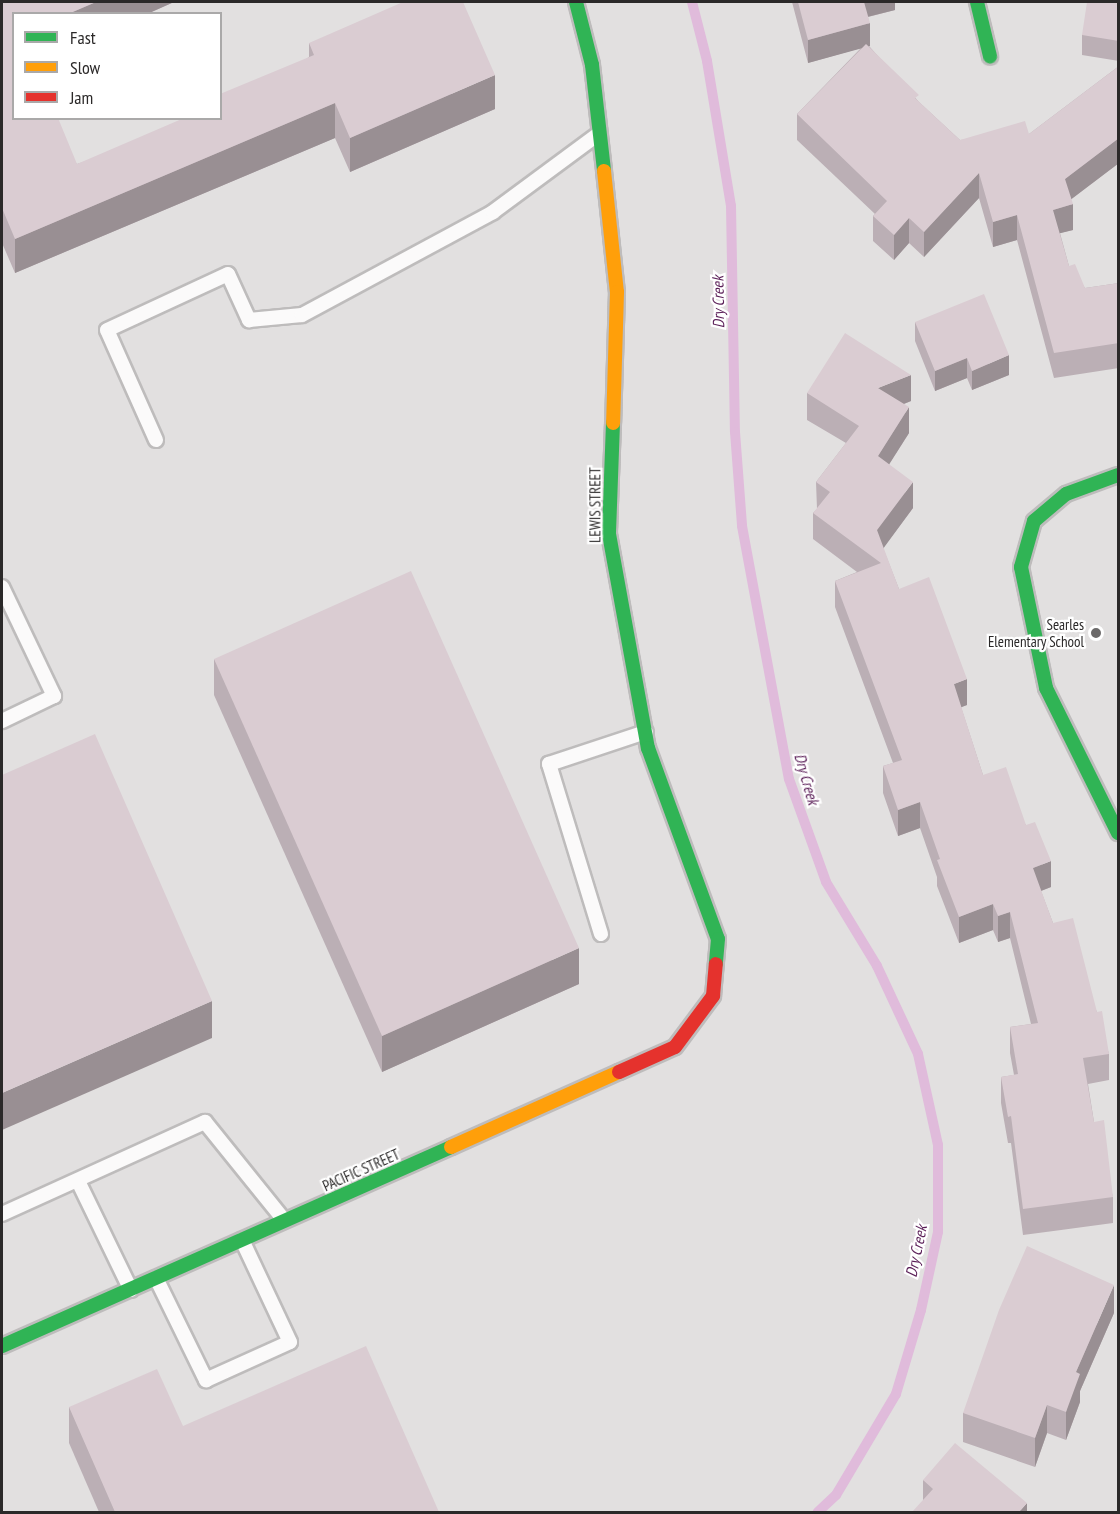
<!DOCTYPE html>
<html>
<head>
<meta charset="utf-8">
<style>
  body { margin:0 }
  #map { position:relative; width:1120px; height:1514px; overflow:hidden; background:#e2e0e0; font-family:"PT Sans Narrow",sans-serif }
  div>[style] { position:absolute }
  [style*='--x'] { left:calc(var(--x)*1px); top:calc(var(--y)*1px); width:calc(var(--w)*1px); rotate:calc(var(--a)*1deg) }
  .stream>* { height:10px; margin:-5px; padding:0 5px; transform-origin:5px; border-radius:5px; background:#e0bbdb }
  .roads { filter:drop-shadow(2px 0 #bebcbc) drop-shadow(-2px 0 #bebcbc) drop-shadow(0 2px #bebcbc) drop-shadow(0 -2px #bebcbc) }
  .lane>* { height:14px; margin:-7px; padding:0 7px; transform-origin:7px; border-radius:7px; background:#fbfafa }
  .fast>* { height:14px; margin:-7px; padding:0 7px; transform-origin:7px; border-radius:7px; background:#30b455 }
  .slow>* { height:14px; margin:-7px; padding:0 7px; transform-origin:7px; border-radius:7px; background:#ff9f0a }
  .jam>* { height:14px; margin:-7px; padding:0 7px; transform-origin:7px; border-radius:7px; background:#e5322d }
  .wall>* { inset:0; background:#bbafb5 }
  .shaded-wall>* { inset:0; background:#998f93 }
  .building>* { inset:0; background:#daccd2 }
  .dots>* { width:16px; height:16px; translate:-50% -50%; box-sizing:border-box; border:3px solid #fff; border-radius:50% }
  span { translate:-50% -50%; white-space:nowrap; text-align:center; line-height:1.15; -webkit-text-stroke:4.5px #fff; paint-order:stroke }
  .street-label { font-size:15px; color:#2b2929 }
  .poi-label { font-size:15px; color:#2b2929 }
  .right { translate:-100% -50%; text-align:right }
  .water-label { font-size:16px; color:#5b1f58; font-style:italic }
  .frame { position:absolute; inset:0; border:3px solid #2b2929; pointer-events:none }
  .legend { position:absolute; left:12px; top:12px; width:210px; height:108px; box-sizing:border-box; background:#fff; border:2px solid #aaa9a9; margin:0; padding:8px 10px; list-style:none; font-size:18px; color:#2b2929 }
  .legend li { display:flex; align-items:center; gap:12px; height:30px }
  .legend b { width:30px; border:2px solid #aaa9a9 }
</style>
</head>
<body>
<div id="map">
  <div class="stream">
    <div style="--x:692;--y:2;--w:61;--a:75.7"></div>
    <div style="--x:707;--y:61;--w:147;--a:80.6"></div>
    <div style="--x:731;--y:206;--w:226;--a:89"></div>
    <div style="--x:735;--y:432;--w:94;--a:85.7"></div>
    <div style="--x:742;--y:526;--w:257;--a:79.5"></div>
    <div style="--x:789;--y:779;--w:109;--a:70.2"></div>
    <div style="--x:826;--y:882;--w:98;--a:58.7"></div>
    <div style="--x:877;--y:966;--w:97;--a:65"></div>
    <div style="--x:918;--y:1054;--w:93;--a:77.6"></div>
    <div style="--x:938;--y:1145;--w:87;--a:90"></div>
    <div style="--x:938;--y:1232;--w:80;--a:102.3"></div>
    <div style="--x:921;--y:1310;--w:88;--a:106.6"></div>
    <div style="--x:896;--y:1394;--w:117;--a:120.7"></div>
    <div style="--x:836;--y:1495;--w:25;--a:137"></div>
  </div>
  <div class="roads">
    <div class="lane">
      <div style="--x:156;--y:440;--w:120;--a:-114"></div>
      <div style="--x:107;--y:330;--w:133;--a:-24.8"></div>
      <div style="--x:228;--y:274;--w:51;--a:65.5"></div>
      <div style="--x:249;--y:320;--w:53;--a:-5.4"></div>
      <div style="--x:302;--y:315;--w:217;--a:-28.3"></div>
      <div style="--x:493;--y:212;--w:129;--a:-36.5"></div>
      <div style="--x:2;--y:587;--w:121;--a:64.5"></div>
      <div style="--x:54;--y:696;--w:58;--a:154.3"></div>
      <div style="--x:601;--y:934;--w:178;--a:-107"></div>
      <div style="--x:549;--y:764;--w:102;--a:-18.3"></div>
      <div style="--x:78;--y:1181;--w:121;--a:64.1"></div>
      <div style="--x:2;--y:1214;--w:223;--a:-24.4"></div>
      <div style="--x:205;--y:1122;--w:126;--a:51.1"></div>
      <div style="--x:156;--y:1278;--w:114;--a:63.9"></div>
      <div style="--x:206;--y:1380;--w:92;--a:-24.3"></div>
      <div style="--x:290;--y:1342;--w:113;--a:-115.2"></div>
    </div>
    <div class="fast">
      <div style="--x:576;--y:2;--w:65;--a:75.7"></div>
      <div style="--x:592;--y:65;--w:107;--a:83.5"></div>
      <div style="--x:977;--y:2;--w:56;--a:76.5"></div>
      <div style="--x:613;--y:423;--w:111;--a:92.1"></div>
      <div style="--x:609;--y:534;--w:218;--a:79.7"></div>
      <div style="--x:648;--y:748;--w:203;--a:69.9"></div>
      <div style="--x:718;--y:939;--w:25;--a:95"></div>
      <div style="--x:1118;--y:475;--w:55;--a:159.9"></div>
      <div style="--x:1066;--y:494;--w:42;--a:139.8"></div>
      <div style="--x:1034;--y:521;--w:48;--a:105.8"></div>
      <div style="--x:1021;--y:567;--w:124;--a:78.3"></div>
      <div style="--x:1046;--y:688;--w:162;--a:63.6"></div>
      <div style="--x:2;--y:1346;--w:491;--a:-23.9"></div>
    </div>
    <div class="slow">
      <div style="--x:604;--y:171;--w:122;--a:83.9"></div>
      <div style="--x:617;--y:292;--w:131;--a:91.7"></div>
      <div style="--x:451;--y:1147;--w:184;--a:-24.1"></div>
    </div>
    <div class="jam">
      <div style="--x:619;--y:1072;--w:61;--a:-24.1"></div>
      <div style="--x:675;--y:1047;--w:64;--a:-53.3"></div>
      <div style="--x:713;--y:996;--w:32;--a:-85"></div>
    </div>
  </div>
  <div class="wall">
    <div style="clip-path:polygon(2px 2px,174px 2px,147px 14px,14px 14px,14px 118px,77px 164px,220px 118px,309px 57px,309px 43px,495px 109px,350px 172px,335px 138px,15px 273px,2px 243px)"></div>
    <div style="clip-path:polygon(792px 2px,895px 2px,895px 10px,868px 17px,870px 46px,869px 46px,919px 102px,960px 140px,1029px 134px,1119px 66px,1119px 163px,1071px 199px,1073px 230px,1060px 233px,1069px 266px,1085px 288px,1119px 283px,1119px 368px,1054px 378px,1017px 240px,993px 247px,979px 198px,924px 257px,909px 243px,894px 260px,873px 241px,873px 216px,875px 214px,797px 140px,797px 114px,861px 48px,808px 63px)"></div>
    <div style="clip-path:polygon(1119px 2px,1119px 61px,1082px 55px,1082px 35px)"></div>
    <div style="clip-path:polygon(915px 322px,1009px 375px,972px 390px,967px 378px,935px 391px,915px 341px)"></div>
    <div style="clip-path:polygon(807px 393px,911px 401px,904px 404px,909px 433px,889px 464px,913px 508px,883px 548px,899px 589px,967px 705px,961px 707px,983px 775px,1026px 825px,1051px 887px,1041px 891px,1053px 923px,1097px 1012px,1109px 1054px,1109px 1080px,1088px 1084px,1094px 1122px,1113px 1197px,1113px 1223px,1023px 1235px,1011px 1143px,1008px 1143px,1001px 1103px,1001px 1077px,1014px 1075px,1010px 1053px,1010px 1027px,1031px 1024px,1010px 938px,998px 942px,993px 930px,959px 943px,937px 886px,937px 877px,920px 828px,898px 836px,883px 793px,883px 766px,893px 763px,835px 607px,835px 581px,857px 572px,813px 539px,813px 513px,817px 509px,816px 482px,846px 443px,807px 420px)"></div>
    <div style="clip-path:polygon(214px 659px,579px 984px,382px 1072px,214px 695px)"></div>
    <div style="clip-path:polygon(1114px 1313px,1080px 1391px,1080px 1402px,1066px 1440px,1047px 1433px,1035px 1467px,963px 1442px,963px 1413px)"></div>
    <div style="clip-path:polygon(69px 1407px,183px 1426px,439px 1512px,99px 1512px,69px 1443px)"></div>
    <div style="clip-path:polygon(923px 1480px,1027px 1512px,923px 1500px)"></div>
  </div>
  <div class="shaded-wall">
    <div style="clip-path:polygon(96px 2px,174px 2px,147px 14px,68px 14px)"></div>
    <div style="clip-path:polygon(863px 2px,895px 2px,895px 10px,863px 18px)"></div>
    <div style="clip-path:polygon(870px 23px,870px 46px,808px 63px,808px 40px)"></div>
    <div style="clip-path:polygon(495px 75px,495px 109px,350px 172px,350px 138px)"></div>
    <div style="clip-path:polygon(335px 103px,335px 138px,15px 273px,15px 239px)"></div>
    <div style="clip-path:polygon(1119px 138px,1119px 163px,1065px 204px,1065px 179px)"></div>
    <div style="clip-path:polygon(979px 173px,979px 198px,924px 257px,924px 232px)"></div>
    <div style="clip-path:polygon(1073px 204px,1073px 230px,1053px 235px,1053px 210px)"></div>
    <div style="clip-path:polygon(1017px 215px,1017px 240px,993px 247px,993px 222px)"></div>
    <div style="clip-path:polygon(909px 218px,909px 243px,894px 260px,894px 235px)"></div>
    <div style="clip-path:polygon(1009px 355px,1009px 375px,972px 390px,972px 371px)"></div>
    <div style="clip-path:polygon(967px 358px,967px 378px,935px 391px,935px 371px)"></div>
    <div style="clip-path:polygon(911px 375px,911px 401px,878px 414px,878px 388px)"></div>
    <div style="clip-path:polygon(909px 407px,909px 433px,878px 482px,878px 456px)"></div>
    <div style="clip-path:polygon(913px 482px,913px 508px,877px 557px,877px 530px)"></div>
    <div style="clip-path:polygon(967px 679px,967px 705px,954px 710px,954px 684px)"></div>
    <div style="clip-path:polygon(920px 802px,920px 828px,898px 836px,898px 810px)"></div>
    <div style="clip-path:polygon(1051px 861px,1051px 887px,1033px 894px,1033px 868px)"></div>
    <div style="clip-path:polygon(993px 904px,993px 930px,959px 943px,959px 917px)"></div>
    <div style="clip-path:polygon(1010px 912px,1010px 938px,998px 942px,998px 916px)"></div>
    <div style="clip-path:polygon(579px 948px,579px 984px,382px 1072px,382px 1036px)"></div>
    <div style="clip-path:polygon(212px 1001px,212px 1038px,2px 1130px,2px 1093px)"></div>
    <div style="clip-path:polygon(1114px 1285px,1114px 1313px,1080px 1391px,1080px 1402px,1066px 1440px,1066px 1412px,1076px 1372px)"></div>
    <div style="clip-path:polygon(1047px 1405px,1047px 1433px,1035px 1467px,1035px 1438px)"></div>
    <div style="clip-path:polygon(1027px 1503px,1027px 1512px,1019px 1512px)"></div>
  </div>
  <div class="building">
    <div style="clip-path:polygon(2px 2px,96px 2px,68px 14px,14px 14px,14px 118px,58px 118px,77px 164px,184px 118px,220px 118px,220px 94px,314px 55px,309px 43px,403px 2px,463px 2px,495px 75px,350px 138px,335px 103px,15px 239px,2px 208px)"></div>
    <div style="clip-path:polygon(798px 2px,864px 2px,870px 23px,808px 40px)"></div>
    <div style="clip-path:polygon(1087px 2px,1119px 2px,1119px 41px,1082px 35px)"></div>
    <div style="clip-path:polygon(866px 44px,919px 95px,915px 98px,960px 140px,1025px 121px,1029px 134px,1119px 66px,1119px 138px,1065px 179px,1073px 204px,1053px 210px,1069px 266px,1075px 264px,1085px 288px,1119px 283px,1119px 343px,1054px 353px,1017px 215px,993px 222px,979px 173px,924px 232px,909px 218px,894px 235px,873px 216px,887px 201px,797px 114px)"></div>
    <div style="clip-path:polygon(984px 294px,1009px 355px,972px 371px,967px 358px,935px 371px,915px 322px)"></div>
    <div style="clip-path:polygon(845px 333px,911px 375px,878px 388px,909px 407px,878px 456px,913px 482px,877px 530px,899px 589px,929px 577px,967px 679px,954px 684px,983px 775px,1006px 767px,1026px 825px,1035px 822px,1051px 861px,1033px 868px,1053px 923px,1073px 918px,1097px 1012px,1102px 1011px,1109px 1054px,1083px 1058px,1094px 1122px,1104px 1120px,1113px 1197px,1023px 1209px,1011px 1116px,1008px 1117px,1001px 1077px,1018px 1074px,1010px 1027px,1038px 1023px,1010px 912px,998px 916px,993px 904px,959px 917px,937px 860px,940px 859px,920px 802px,898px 810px,883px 766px,902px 760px,835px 581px,881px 563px,813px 513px,830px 492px,816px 482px,859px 426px,807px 393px)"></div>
    <div style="clip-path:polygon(411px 571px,579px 948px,382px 1036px,214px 659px)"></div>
    <div style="clip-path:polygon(95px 734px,212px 1001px,2px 1093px,2px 775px)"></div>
    <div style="clip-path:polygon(1027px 1246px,1114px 1285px,1076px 1372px,1080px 1374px,1066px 1412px,1047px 1405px,1035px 1438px,963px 1413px,999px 1310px)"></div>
    <div style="clip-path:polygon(366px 1346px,439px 1512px,115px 1512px,69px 1407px,157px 1369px,183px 1426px)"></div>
    <div style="clip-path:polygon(955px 1443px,1027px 1503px,1019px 1512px,912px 1512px,933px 1489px,923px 1480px)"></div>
  </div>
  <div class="dots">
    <div style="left:1096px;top:633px;background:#6b6969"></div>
  </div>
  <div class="street-label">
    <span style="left:595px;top:505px;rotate:-90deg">LEWIS STREET</span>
    <span style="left:361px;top:1170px;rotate:-24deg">PACIFIC STREET</span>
  </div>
  <div class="poi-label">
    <span class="right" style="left:1084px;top:633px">Searles<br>Elementary School</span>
  </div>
  <div class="water-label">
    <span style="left:718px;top:302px;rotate:-91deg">Dry Creek</span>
    <span style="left:807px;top:779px;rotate:74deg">Dry Creek</span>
    <span style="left:916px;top:1251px;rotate:-78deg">Dry Creek</span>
  </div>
  <div class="frame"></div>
  <ul class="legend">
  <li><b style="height:8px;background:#30b455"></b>Fast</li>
  <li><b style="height:8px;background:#ff9f0a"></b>Slow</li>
  <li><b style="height:8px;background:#e5322d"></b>Jam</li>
  </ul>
</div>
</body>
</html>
